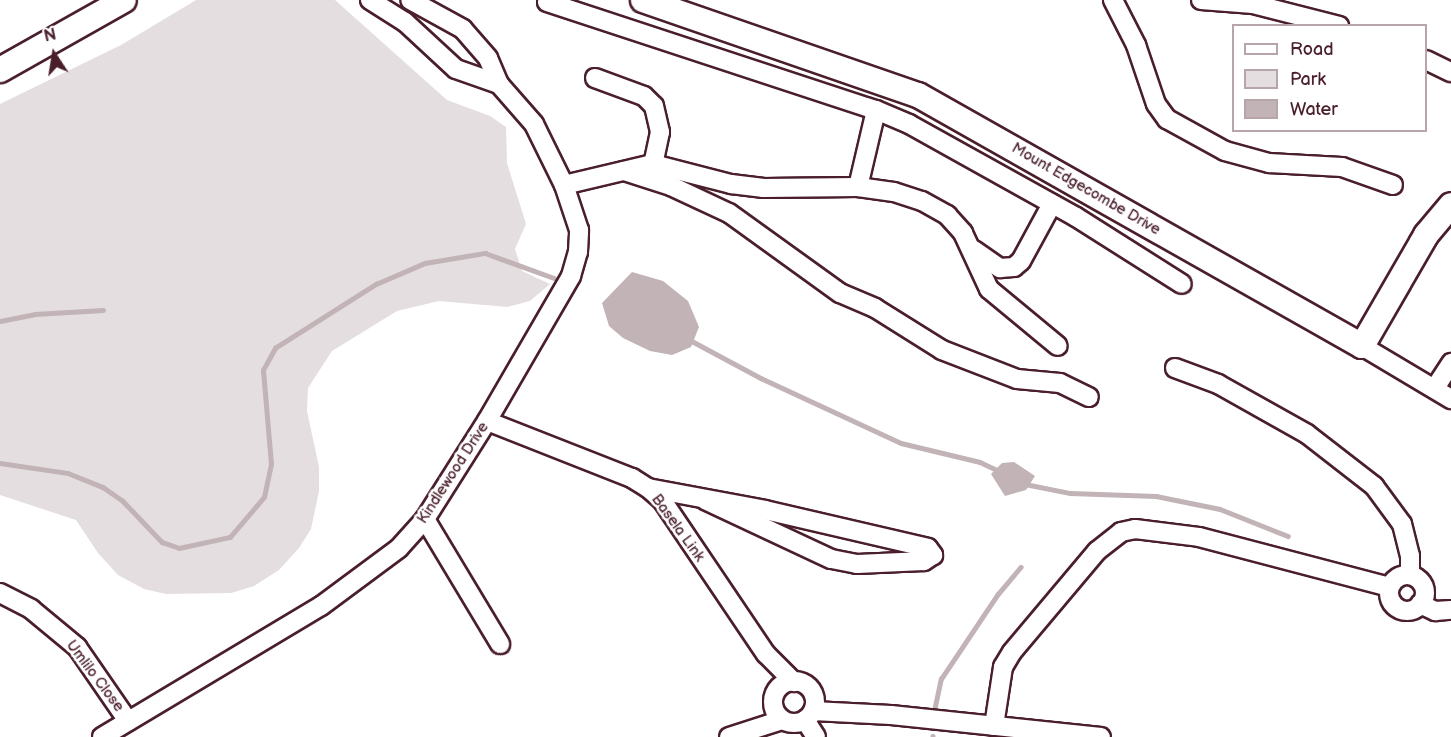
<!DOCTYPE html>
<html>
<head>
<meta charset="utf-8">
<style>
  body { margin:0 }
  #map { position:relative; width:1451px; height:737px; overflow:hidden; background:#fff; font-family:"Balsamiq Sans",sans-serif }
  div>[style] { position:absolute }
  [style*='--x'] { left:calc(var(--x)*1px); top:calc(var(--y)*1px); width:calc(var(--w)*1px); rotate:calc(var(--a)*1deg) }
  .green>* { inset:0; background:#e5dee0 }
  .water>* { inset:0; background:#c1b3b6 }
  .stream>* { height:4.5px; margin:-2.25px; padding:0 2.25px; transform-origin:2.25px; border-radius:2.25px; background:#c1b3b6 }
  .roads { filter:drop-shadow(2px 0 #4a1f2b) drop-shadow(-2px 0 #4a1f2b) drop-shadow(0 2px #4a1f2b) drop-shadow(0 -2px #4a1f2b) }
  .minor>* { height:18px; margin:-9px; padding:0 9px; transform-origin:9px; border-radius:9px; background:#fff }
  .minor>.ring { margin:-9px; padding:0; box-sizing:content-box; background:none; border:18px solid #fff; border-radius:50% }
  .tertiary>* { height:24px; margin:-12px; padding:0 12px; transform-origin:12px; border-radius:12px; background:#fff }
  span { translate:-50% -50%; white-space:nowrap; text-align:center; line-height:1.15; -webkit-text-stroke:5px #fff; paint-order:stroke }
  .street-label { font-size:15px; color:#4a1f2b }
  .legend { position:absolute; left:1232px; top:24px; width:195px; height:108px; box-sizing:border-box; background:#fff; border:2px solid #b7a5aa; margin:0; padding:8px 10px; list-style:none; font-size:18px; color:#4a1f2b }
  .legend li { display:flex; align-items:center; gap:12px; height:30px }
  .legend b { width:30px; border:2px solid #b7a5aa }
  .north { position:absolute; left:24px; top:24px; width:60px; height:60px; -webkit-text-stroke:4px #fff; paint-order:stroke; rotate:348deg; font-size:16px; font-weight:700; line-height:24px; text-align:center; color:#4a1f2b }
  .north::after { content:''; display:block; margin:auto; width:21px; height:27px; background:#4a1f2b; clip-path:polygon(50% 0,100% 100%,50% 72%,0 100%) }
</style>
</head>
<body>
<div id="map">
  <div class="green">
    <div style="clip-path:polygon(196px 0,335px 0,447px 100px,490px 116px,506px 127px,507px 163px,526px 224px,515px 249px,522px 271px,550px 284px,530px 301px,507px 307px,439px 301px,397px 311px,332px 351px,308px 388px,307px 411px,319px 467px,319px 491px,311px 529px,299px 548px,279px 570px,254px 586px,231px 593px,166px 594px,144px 589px,118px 575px,98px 553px,76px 520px,0 495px,0 104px,121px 45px)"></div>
  </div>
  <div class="water">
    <div style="clip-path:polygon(632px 272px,663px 281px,688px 301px,699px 327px,691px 347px,672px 355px,650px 351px,623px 338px,609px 326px,602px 303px)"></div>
    <div style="clip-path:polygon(1014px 462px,1035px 476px,1026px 490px,1005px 496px,991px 474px,1002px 463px)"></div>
  </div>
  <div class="stream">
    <div style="--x:0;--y:321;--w:36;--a:-11"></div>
    <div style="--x:35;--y:314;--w:68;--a:-3.4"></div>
    <div style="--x:690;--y:340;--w:81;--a:28.2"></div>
    <div style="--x:761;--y:378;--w:154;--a:24.9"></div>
    <div style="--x:901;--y:443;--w:81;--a:13.5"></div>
    <div style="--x:980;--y:462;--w:23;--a:25"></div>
    <div style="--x:0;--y:463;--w:69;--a:8.4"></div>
    <div style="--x:68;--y:473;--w:38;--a:22"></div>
    <div style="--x:103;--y:487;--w:24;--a:35"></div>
    <div style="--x:123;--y:501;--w:57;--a:46.4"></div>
    <div style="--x:162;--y:542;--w:18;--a:19"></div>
    <div style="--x:179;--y:548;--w:52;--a:-12.2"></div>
    <div style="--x:230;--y:537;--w:52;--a:-49.6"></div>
    <div style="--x:264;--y:497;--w:34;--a:-78"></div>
    <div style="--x:271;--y:464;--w:94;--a:-94.9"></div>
    <div style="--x:263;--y:370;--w:25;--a:-61"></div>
    <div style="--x:275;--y:348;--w:120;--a:-32.4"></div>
    <div style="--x:376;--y:284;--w:53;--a:-23.2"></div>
    <div style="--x:425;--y:263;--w:61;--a:-9.5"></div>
    <div style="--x:485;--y:253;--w:73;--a:19.9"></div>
    <div style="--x:1025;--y:484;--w:46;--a:11.3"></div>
    <div style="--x:1070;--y:493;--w:86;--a:2"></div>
    <div style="--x:1156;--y:496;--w:65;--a:11.5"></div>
    <div style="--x:1220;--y:509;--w:73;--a:21.7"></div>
    <div style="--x:934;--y:711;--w:33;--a:-78"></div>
    <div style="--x:941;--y:679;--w:102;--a:-56.2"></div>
    <div style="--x:998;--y:594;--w:35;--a:-50"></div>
    <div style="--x:933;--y:736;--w:1;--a:90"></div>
  </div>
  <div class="roads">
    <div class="minor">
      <div style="--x:370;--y:0;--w:41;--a:32.2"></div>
      <div style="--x:405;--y:22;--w:69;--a:42.7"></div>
      <div style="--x:456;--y:69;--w:46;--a:19.2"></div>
      <div style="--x:1113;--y:0;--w:51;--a:62.9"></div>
      <div style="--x:1136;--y:45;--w:62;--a:71.3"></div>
      <div style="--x:1156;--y:104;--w:19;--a:54"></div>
      <div style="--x:1167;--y:119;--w:66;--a:28.9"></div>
      <div style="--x:1225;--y:151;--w:46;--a:15.3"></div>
      <div style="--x:1269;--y:163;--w:73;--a:3.1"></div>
      <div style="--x:1342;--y:167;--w:54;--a:19.4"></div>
      <div style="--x:1201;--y:0;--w:52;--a:4.4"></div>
      <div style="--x:1253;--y:4;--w:89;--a:14.3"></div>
      <div style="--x:547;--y:2;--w:346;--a:18.2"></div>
      <div style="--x:876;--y:110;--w:36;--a:23"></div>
      <div style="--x:909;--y:124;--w:191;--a:29.1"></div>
      <div style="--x:1076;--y:217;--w:125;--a:32.3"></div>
      <div style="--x:1426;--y:60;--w:28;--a:26"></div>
      <div style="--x:595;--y:78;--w:52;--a:20.2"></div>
      <div style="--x:644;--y:96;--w:14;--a:45"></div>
      <div style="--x:654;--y:106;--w:27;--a:77"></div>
      <div style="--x:660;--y:132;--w:33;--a:102"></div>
      <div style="--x:624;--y:171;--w:49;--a:17.7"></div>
      <div style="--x:671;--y:186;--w:64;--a:25"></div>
      <div style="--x:729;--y:213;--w:137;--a:35.8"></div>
      <div style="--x:840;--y:293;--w:38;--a:23"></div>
      <div style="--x:875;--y:308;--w:79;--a:32.1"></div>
      <div style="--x:942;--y:350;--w:80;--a:21.1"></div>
      <div style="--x:1017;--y:379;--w:43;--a:5.3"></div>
      <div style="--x:1060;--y:383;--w:32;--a:26"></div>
      <div style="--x:564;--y:185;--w:91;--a:-13.3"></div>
      <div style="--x:653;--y:164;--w:81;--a:14.4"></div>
      <div style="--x:731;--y:184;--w:33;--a:7"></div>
      <div style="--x:764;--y:188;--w:94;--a:-0.6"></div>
      <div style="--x:858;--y:187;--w:36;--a:8"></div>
      <div style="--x:894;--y:192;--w:29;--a:18"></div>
      <div style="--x:922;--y:201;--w:29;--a:29"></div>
      <div style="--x:947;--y:215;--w:24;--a:48"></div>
      <div style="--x:963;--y:233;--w:62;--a:65.1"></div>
      <div style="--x:989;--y:289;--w:89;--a:39.6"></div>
      <div style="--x:858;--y:187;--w:79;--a:-76.8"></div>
      <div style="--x:974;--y:250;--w:32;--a:35"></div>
      <div style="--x:1000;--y:268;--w:14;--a:-4"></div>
      <div style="--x:1014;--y:267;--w:9;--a:-41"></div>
      <div style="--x:1021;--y:261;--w:65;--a:-61.5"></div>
      <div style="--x:1362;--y:346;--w:104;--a:30.8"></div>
      <div style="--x:1175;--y:368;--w:46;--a:20.4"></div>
      <div style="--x:1218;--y:384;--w:102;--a:29.3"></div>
      <div style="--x:1307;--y:434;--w:85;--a:37.8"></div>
      <div style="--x:1374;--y:486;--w:47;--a:53.6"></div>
      <div style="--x:1402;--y:524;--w:33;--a:76"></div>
      <div style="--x:1410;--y:556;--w:19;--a:90"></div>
      <div style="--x:1435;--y:388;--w:30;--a:-57"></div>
      <div style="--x:487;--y:421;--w:156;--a:21.5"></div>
      <div style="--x:632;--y:478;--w:19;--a:32"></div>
      <div style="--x:648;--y:488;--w:18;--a:41"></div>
      <div style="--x:662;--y:500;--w:186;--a:56"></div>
      <div style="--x:766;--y:654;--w:40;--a:45"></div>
      <div style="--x:648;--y:488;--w:119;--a:10.6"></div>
      <div style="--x:765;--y:510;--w:167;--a:13.1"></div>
      <div style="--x:928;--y:548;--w:9;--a:54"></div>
      <div style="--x:933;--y:555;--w:11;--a:146"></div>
      <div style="--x:924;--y:561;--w:67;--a:177.4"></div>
      <div style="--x:857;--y:564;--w:26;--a:-169"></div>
      <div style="--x:831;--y:559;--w:139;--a:-154.9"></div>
      <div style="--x:425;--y:519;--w:146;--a:59"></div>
      <div class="ring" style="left:1389px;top:575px;width:18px;height:18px"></div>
      <div style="--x:0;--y:593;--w:35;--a:27"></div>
      <div style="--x:31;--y:609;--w:60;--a:39.6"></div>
      <div style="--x:77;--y:647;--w:90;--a:55.4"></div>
      <div style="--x:1420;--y:604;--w:17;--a:25"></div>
      <div style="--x:1435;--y:611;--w:16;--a:-4"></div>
      <div class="ring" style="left:773px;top:681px;width:24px;height:24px"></div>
      <div style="--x:813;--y:711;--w:78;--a:2.9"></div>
      <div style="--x:891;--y:715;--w:211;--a:6"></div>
      <div style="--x:805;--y:720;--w:20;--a:57"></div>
      <div style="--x:994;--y:726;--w:60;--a:-81.3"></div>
      <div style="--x:1003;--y:667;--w:17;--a:-59"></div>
      <div style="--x:1012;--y:652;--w:132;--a:-49.9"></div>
      <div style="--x:1097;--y:551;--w:31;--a:-38"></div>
      <div style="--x:1121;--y:532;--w:14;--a:-12"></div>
      <div style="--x:1135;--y:529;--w:64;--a:7.1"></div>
      <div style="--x:1199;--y:537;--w:197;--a:14.7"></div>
      <div style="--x:102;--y:737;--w:255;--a:-30.9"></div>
      <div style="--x:321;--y:606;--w:97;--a:-36.6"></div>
      <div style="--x:399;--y:548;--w:39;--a:-48"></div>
      <div style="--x:425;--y:519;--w:116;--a:-57.7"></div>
      <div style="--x:487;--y:421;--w:168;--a:-59.9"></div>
      <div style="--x:571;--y:276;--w:25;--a:-74"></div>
      <div style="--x:578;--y:252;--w:22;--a:-87"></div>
      <div style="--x:579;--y:230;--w:47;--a:-108.4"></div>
      <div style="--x:564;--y:185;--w:68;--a:-116.2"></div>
      <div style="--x:534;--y:124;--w:53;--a:-131.2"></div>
      <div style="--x:499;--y:84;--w:28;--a:-113"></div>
      <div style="--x:488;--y:58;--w:38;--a:-131"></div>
      <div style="--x:463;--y:29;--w:60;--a:-151.3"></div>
      <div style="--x:729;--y:737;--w:56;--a:-17.8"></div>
    </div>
    <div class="tertiary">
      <div style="--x:643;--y:0;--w:291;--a:19.1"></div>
      <div style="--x:918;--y:95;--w:510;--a:29.48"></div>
      <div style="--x:1362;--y:346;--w:128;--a:-60"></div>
      <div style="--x:1426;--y:235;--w:39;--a:-50"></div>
      <div style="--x:0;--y:70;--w:142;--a:-29.4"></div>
    </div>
  </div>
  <div class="street-label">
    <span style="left:1086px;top:189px;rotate:30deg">Mount Edgecombe Drive</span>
    <span style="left:453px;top:473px;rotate:-57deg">Kindlewood Drive</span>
    <span style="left:678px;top:528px;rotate:54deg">Basela Link</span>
    <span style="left:95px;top:676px;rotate:53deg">Umlilo Close</span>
  </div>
  <ul class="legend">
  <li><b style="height:8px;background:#fff"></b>Road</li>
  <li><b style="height:16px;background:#e5dee0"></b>Park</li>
  <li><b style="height:16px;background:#c1b3b6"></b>Water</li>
  </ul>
  <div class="north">N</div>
</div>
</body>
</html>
